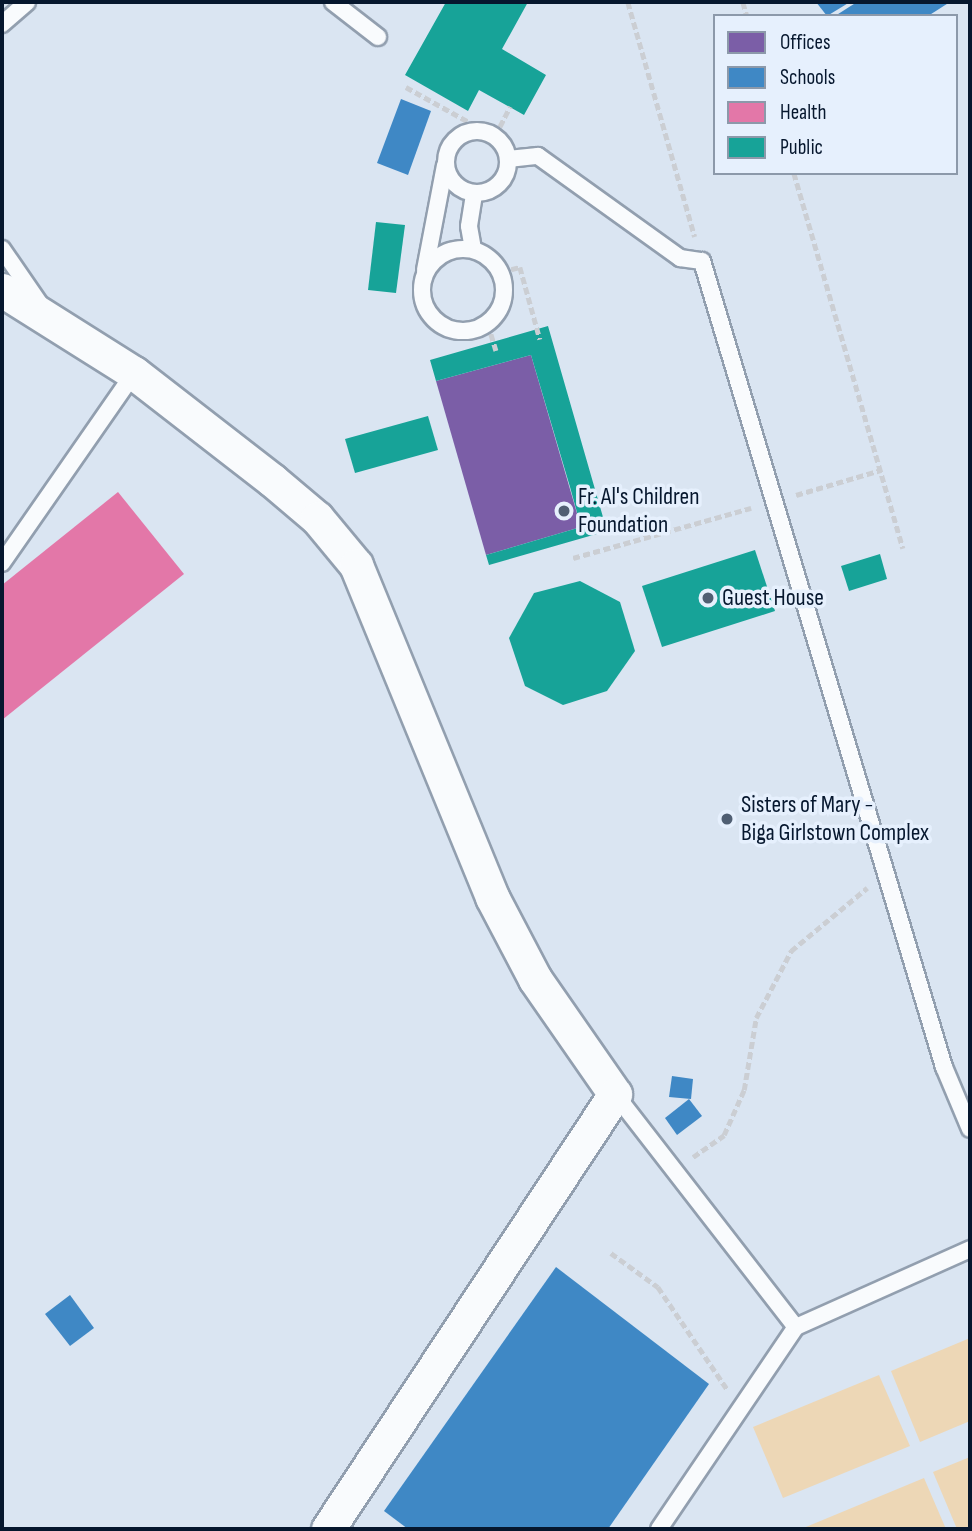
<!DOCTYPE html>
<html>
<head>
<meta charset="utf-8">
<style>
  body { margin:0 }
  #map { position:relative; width:972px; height:1531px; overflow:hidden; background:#dae5f2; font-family:"Sofia Sans Condensed",sans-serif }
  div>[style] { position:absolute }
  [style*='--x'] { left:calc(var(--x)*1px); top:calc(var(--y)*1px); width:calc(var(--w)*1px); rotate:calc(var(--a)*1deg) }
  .green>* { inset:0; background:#edd7b6 }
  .offices>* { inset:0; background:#7b5ea7 }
  .schools>* { inset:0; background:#3f88c5 }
  .health>* { inset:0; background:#e377a8 }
  .public>* { inset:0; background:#17a398 }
  .path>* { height:4.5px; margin-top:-2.25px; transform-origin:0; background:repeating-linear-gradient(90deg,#cbced3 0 7px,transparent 0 10.5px) }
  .roads { filter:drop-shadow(2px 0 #929faf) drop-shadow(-2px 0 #929faf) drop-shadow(0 2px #929faf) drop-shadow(0 -2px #929faf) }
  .lane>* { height:16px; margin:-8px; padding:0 8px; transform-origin:8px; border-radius:8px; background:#f9fbfd }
  .lane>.ring { margin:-8px; padding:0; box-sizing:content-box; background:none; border:16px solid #f9fbfd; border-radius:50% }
  .street>* { height:33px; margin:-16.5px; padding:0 16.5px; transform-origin:16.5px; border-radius:16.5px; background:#f9fbfd }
  .dots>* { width:19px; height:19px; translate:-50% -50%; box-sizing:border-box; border:4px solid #e6f0fd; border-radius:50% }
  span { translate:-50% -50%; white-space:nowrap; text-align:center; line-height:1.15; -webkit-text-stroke:7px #e6f0fd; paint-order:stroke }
  .poi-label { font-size:24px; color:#06172e }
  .left { translate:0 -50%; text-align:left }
  .frame { position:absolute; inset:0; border:4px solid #06172e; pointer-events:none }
  .legend { position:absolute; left:713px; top:14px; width:245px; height:161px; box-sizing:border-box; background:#e6f0fd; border:2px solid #8c99aa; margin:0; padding:9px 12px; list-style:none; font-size:21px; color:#06172e }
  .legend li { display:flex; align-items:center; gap:14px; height:35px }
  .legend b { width:35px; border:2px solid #8c99aa }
</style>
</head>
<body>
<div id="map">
  <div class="green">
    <div style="clip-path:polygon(970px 1338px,970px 1421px,920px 1442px,891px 1371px)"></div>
    <div style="clip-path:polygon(879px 1375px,910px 1446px,783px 1498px,753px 1427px)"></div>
    <div style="clip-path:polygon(970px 1457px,970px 1529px,957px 1529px,933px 1472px)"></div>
    <div style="clip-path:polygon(924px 1478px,946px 1529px,801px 1529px)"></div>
  </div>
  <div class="offices">
    <div style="clip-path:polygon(531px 355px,581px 527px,486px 555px,436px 381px)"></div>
  </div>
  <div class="schools">
    <div style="clip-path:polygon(816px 2px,850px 2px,827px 16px)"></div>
    <div style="clip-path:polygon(857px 2px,950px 2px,928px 16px,835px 16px)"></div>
    <div style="clip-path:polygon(401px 99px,431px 111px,408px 175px,377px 163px)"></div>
    <div style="clip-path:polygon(672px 1076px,693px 1079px,691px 1099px,669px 1097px)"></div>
    <div style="clip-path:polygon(689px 1099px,702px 1116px,677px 1135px,665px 1118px)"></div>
    <div style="clip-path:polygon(556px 1267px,709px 1384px,608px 1529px,408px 1529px,384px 1511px)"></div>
    <div style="clip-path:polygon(70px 1295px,94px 1328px,70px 1346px,45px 1314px)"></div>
  </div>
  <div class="health">
    <div style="clip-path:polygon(118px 492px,184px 574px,2px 720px,2px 585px)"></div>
  </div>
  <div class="public">
    <div style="clip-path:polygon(446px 2px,528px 2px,502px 49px,546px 75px,524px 115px,479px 90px,468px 111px,405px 75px)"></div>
    <div style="clip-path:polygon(376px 222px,405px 225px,396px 293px,368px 290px)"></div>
    <div style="clip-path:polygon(548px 326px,607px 531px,489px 565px,486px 555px,581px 527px,570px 487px,531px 355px,436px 381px,430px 360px)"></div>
    <div style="clip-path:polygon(428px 416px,438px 450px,355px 473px,345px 439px)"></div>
    <div style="clip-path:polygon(755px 550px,775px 611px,662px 647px,642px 586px)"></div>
    <div style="clip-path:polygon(880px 554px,887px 579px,849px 591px,841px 566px)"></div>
    <div style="clip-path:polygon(580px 581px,620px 602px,635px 651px,607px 691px,563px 705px,525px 686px,509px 638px,534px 593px)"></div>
  </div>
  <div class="path">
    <div style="--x:588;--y:2;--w:13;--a:0"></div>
    <div style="--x:628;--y:2;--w:244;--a:74.1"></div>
    <div style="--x:743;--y:2;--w:15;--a:74"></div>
    <div style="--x:406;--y:87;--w:90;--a:29.1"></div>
    <div style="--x:495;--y:136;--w:33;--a:-63"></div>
    <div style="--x:794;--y:173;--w:391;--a:73.8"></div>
    <div style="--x:501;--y:272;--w:20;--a:-15"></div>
    <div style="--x:520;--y:267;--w:75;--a:74.5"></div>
    <div style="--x:488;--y:324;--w:28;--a:73"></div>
    <div style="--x:796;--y:495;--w:89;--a:-16.4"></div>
    <div style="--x:573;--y:558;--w:185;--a:-15.7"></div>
    <div style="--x:693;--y:1157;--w:38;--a:-35"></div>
    <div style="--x:724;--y:1135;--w:49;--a:-66"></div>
    <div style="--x:744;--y:1090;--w:73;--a:-80.5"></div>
    <div style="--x:756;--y:1018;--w:76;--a:-62.4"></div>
    <div style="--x:791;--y:951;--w:99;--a:-39.7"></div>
    <div style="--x:611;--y:1253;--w:58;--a:35.9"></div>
    <div style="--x:658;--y:1287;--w:123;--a:55.9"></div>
  </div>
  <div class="roads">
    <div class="lane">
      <div style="--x:333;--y:2;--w:57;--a:37.9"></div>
      <div style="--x:2;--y:24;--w:33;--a:-41"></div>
      <div class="ring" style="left:446px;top:131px;width:46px;height:46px"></div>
      <div style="--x:508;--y:159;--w:30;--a:-6"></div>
      <div style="--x:538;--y:156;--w:175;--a:35.7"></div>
      <div style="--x:680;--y:258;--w:22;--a:8"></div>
      <div style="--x:702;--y:261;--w:842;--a:73.29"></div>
      <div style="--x:944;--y:1067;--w:67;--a:67.2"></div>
      <div class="ring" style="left:422px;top:249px;width:66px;height:66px"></div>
      <div style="--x:2;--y:249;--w:67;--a:55.4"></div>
      <div style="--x:473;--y:249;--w:23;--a:-100"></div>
      <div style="--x:469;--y:226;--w:32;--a:-81"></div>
      <div style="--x:425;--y:270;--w:107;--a:-79.2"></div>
      <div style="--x:2;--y:563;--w:231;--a:-55.2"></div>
      <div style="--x:615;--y:1094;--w:295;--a:52.2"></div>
      <div style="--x:659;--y:1529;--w:244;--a:-55.9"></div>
      <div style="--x:796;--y:1327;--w:191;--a:-24.1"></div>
    </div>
    <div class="street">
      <div style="--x:2;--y:290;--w:156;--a:32.2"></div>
      <div style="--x:134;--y:373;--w:175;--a:37.8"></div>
      <div style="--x:272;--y:480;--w:59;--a:40.2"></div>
      <div style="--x:317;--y:518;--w:61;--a:50.3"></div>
      <div style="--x:356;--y:565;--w:359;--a:67.7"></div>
      <div style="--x:492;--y:897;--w:93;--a:62.3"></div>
      <div style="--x:535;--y:979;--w:140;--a:55.2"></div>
      <div style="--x:615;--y:1094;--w:521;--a:123.42"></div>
    </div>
  </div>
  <div class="dots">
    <div style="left:564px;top:511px;background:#505f73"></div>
    <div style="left:708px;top:598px;background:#505f73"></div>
    <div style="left:727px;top:819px;background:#505f73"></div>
  </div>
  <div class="poi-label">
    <span class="left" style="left:578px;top:511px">Fr. Al's Children<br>Foundation</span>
    <span class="left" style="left:722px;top:598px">Guest House</span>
    <span class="left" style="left:741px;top:819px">Sisters of Mary -<br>Biga Girlstown Complex</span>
  </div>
  <div class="frame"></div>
  <ul class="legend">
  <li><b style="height:19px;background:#7b5ea7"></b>Offices</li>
  <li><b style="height:19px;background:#3f88c5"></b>Schools</li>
  <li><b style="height:19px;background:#e377a8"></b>Health</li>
  <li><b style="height:19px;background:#17a398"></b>Public</li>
  </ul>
</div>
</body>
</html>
